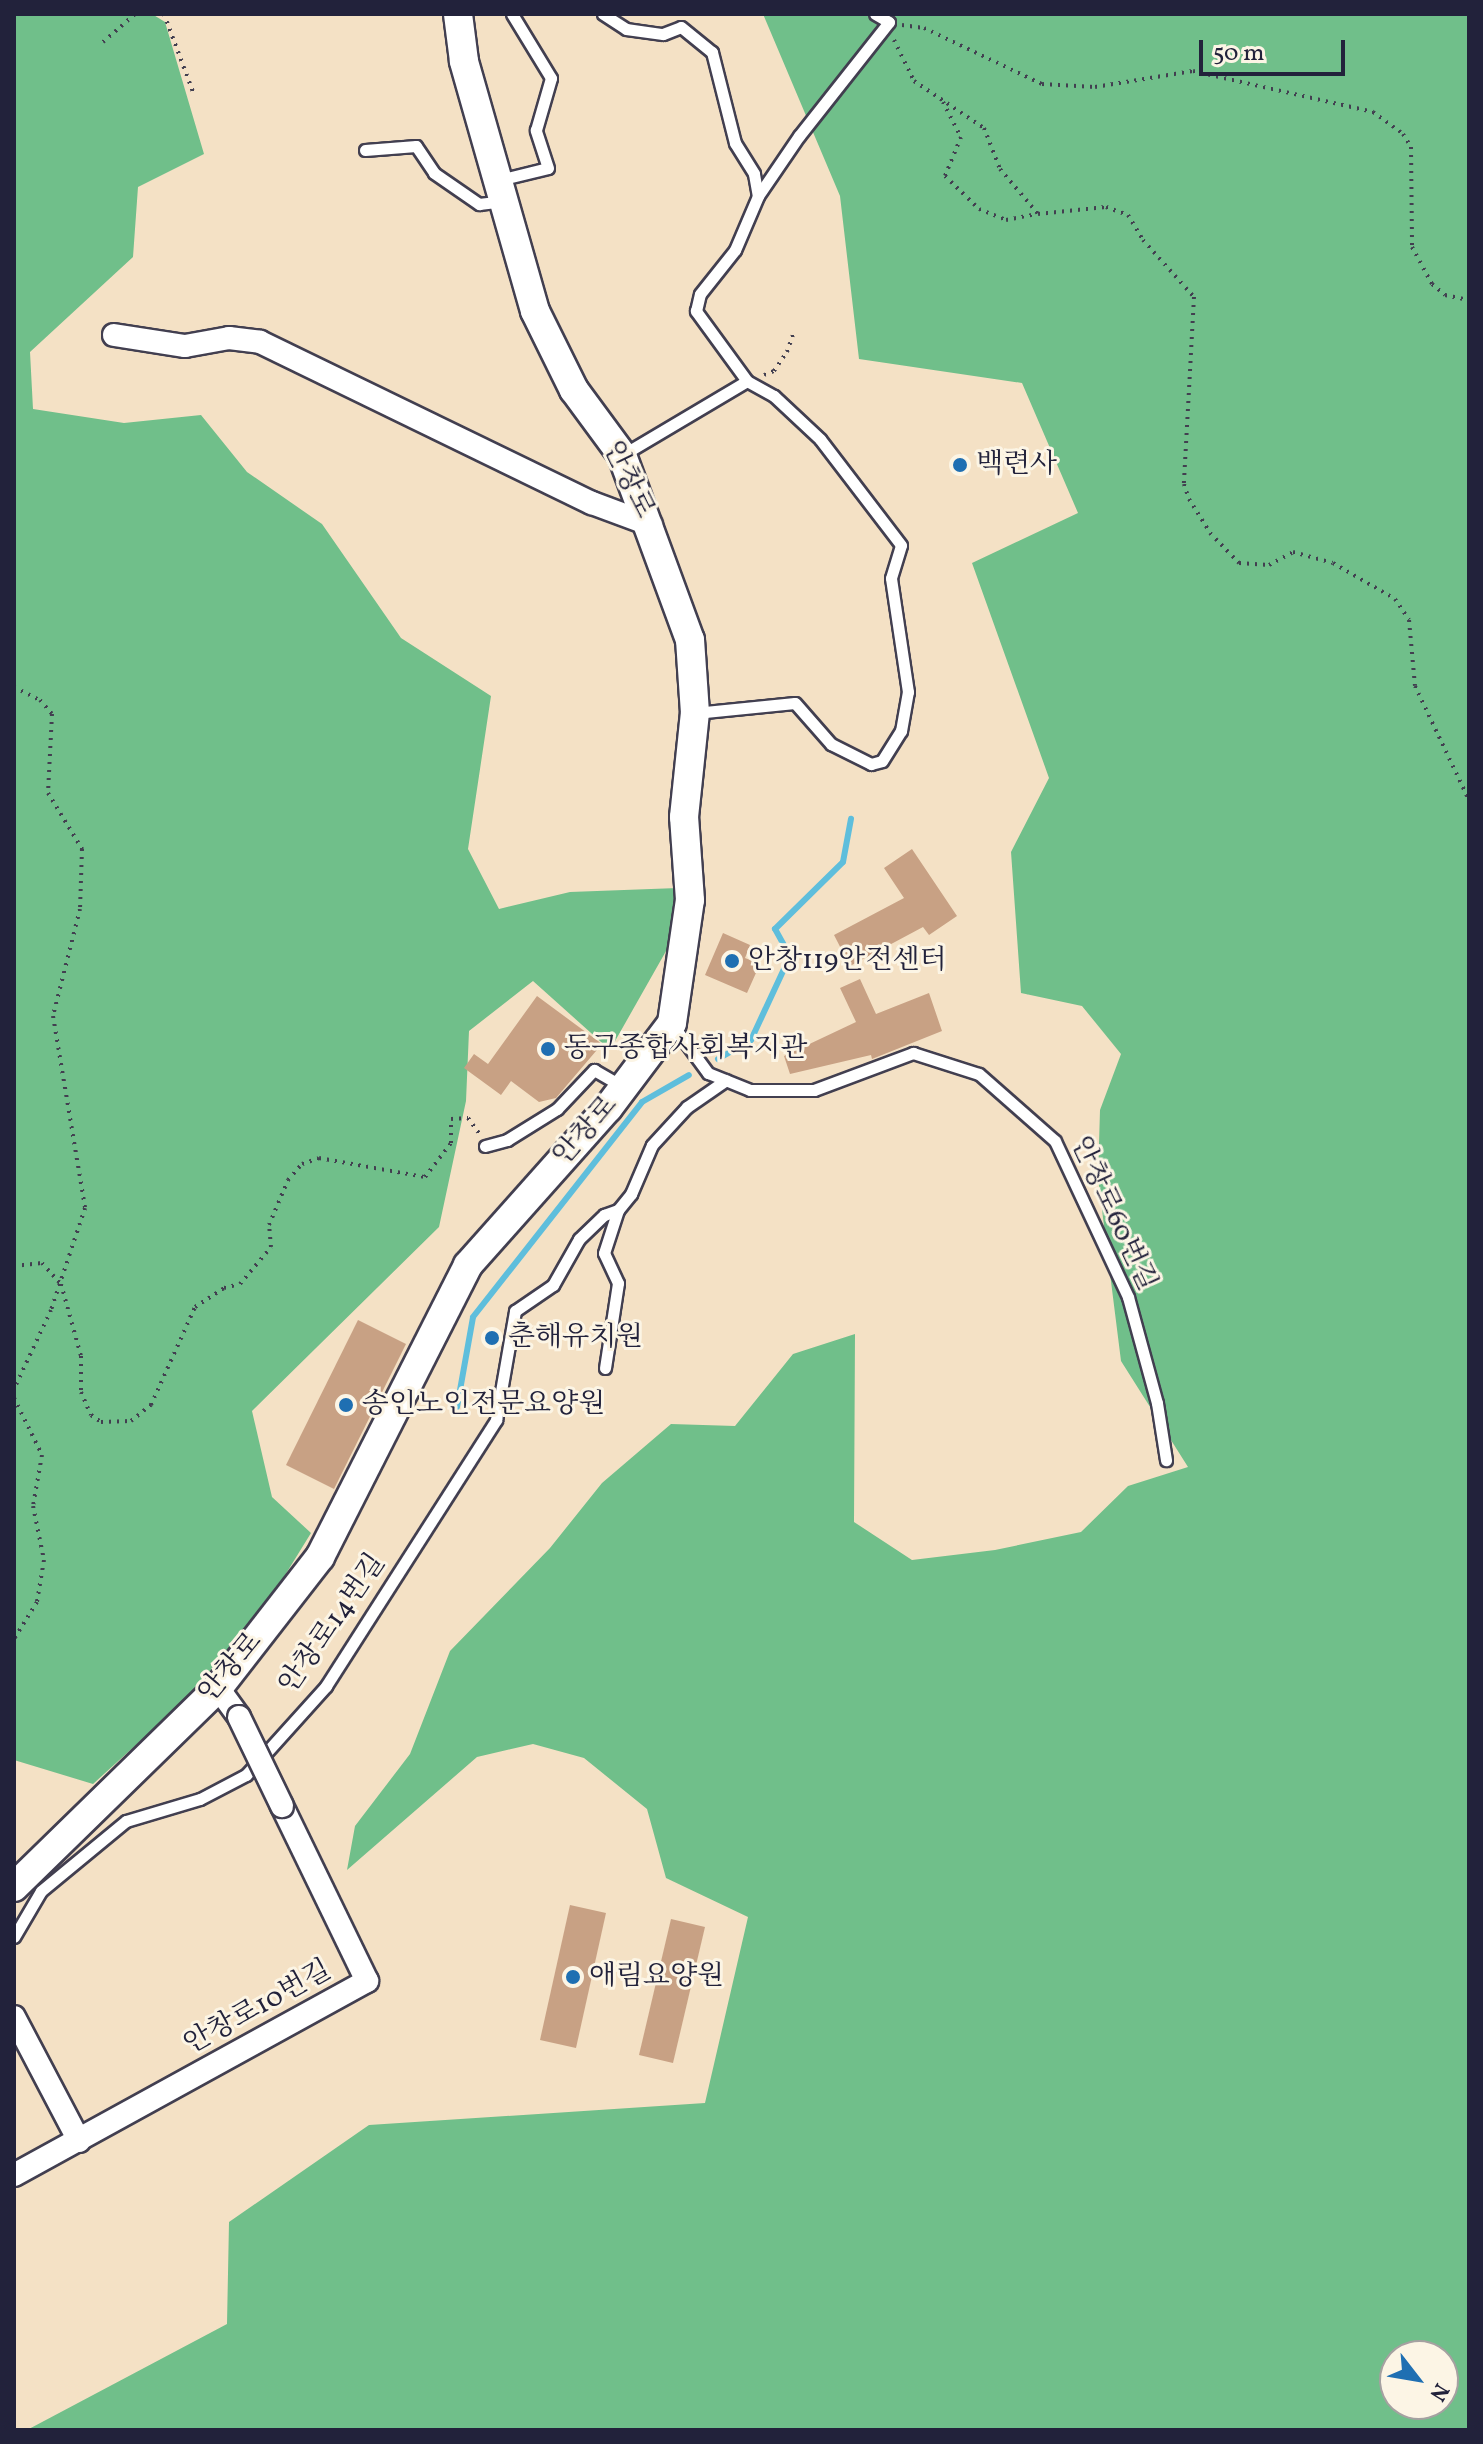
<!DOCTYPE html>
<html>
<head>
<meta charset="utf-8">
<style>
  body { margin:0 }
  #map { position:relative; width:1483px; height:2444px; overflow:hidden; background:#f4e1c5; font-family:Vollkorn,"Noto Serif KR",serif }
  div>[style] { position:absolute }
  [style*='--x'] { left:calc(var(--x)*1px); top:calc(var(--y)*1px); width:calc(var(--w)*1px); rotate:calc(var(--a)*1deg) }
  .forest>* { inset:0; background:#70bf8a }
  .stream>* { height:6px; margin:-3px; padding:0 3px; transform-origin:3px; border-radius:3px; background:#5ebedc }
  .building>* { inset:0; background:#c8a184 }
  .path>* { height:4px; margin-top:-2px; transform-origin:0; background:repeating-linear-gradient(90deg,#423f50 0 2px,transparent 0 8px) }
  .roads { filter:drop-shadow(2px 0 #423f50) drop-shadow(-2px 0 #423f50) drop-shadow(0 2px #423f50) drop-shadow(0 -2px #423f50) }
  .service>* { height:11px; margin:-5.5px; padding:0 5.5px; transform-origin:5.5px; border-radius:5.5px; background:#fff }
  .minor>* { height:22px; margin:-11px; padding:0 11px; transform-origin:11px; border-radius:11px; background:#fff }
  .tertiary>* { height:28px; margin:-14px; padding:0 14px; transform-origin:14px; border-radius:14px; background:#fff }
  .bridges { filter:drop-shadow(2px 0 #423f50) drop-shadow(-2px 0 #423f50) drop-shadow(0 2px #423f50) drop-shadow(0 -2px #423f50) }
  .minor-bridge>* { height:22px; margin:-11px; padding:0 11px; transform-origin:11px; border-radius:11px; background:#fff }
  .dots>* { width:22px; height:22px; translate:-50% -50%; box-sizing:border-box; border:4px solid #fcf5e5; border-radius:50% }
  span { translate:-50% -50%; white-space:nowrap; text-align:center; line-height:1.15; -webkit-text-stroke:6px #fcf5e5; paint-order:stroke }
  .poi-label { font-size:28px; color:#22223b }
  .left { translate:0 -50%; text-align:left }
  .street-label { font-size:28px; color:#22223b }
  .frame { position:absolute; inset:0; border:16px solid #22223b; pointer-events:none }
  .north { position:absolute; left:1379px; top:2340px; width:80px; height:80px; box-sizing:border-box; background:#fcf5e5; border:2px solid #a5a1a1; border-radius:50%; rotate:121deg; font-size:22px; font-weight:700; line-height:32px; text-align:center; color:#22223b }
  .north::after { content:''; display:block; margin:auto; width:28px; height:36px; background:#1f6fb2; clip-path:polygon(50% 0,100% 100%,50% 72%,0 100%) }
  .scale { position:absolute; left:1199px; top:40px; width:146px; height:36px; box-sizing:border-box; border:4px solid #22223b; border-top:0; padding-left:10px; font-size:24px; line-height:28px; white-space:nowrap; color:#22223b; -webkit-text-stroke:6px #fcf5e5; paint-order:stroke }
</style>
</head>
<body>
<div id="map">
  <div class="forest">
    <div style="clip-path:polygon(14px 14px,152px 14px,165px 22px,204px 154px,138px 187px,133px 257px,30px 352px,33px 409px,124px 423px,201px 415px,247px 472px,322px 524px,401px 638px,491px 696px,468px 849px,499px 909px,570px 892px,678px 888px,674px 937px,610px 1050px,533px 981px,469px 1031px,466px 1101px,439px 1227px,252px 1411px,272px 1497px,311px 1533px,237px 1653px,93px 1784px,14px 1760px)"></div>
    <div style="clip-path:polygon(evenodd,763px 14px,1469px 14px,1469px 2430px,27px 2430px,227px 2324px,229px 2222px,369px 2125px,705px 2103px,748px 1917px,666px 1878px,647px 1809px,584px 1758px,533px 1744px,477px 1757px,347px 1870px,355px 1826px,410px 1754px,450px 1651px,550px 1548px,602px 1483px,671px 1424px,735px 1426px,793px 1354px,855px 1334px,854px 1522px,912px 1560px,995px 1550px,1081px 1532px,1128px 1486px,1188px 1467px,1121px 1361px,1098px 1178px,1100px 1110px,1121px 1054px,1082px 1006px,1021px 993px,1011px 852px,1049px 778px,972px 563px,1078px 513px,1022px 383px,859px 359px,840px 196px,763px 14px,1395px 2356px,1443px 2356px,1443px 2404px,1395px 2404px,1395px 2356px)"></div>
  </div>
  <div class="stream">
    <div style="--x:718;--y:1059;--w:38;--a:-30"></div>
    <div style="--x:751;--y:1040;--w:93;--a:-65.1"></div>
    <div style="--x:790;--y:956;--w:31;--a:-119"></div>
    <div style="--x:775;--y:929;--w:95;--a:-44.6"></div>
    <div style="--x:843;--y:862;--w:44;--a:-79.5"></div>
    <div style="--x:457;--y:1407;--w:91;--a:-79.9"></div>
    <div style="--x:473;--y:1317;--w:273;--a:-51.8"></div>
    <div style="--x:642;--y:1102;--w:54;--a:-29.9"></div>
  </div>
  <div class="building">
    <div style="clip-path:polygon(912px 849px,957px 916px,929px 935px,923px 927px,850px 966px,834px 935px,904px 898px,884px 868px)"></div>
    <div style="clip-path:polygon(723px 933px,750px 945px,745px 958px,760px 964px,747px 993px,705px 975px)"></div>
    <div style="clip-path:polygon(860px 979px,876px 1014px,929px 993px,942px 1031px,872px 1059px,871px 1055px,790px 1074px,784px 1056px,856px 1022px,840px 988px)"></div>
    <div style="clip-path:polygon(537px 996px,602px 1044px,556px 1098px,539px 1102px,511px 1081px,501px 1095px,464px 1068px,474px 1054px,488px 1064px)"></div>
    <div style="clip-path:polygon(358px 1320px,406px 1344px,334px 1489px,286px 1465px)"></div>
    <div style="clip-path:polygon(570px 1905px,606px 1913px,576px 2048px,540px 2040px)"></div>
    <div style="clip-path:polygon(671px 1919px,705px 1927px,673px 2063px,639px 2055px)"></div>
  </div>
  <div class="path">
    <div style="--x:164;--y:14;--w:83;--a:69.6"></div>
    <div style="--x:902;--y:25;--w:22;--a:8"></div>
    <div style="--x:924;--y:28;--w:131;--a:25.4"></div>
    <div style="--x:1042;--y:84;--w:53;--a:3.2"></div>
    <div style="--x:1095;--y:87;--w:99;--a:-9.3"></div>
    <div style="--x:1193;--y:71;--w:185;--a:12.8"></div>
    <div style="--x:1373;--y:112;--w:37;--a:36"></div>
    <div style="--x:1403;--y:134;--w:15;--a:58"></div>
    <div style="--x:1411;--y:147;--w:100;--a:89.4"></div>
    <div style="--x:1412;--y:247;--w:42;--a:61.6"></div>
    <div style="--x:1432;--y:284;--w:17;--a:40"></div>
    <div style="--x:1445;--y:295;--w:25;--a:12"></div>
    <div style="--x:894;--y:40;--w:46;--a:64"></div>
    <div style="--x:914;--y:81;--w:84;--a:33.9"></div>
    <div style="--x:984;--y:128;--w:44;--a:68.7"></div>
    <div style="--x:1000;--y:169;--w:59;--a:49.8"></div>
    <div style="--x:1038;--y:214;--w:68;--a:-5.9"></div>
    <div style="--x:1106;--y:207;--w:23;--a:20"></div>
    <div style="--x:1128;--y:215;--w:29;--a:59"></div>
    <div style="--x:1143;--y:240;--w:76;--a:48.2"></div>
    <div style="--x:1194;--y:297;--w:187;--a:93.1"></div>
    <div style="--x:1184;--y:484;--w:16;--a:72"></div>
    <div style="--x:1189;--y:499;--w:40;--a:58"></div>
    <div style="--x:1210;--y:533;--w:42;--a:46"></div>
    <div style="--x:1239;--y:563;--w:30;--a:4"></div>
    <div style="--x:1269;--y:565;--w:27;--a:-28"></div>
    <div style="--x:1293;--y:552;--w:41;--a:15.4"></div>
    <div style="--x:1333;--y:563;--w:72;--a:30.1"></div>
    <div style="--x:1395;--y:599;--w:25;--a:56"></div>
    <div style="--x:1409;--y:620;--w:66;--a:84.8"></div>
    <div style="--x:1415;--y:686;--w:126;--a:64.7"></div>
    <div style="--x:103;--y:42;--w:43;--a:-41.2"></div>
    <div style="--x:943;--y:102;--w:39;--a:63"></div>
    <div style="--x:961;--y:137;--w:42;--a:112.3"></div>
    <div style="--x:945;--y:176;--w:47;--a:44.1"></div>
    <div style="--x:979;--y:209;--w:29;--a:22"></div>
    <div style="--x:1006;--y:220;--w:32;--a:-11"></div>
    <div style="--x:764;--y:375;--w:11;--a:-22"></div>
    <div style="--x:774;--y:371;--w:23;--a:-56"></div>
    <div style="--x:787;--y:352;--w:21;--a:-71"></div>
    <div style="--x:14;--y:687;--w:29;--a:27"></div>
    <div style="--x:40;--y:700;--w:18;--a:49"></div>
    <div style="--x:52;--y:714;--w:79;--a:92.9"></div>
    <div style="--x:48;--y:793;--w:66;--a:58.7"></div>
    <div style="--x:82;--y:849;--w:60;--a:91.9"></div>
    <div style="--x:80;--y:909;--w:110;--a:104.2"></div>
    <div style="--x:53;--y:1016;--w:195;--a:80.5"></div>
    <div style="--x:85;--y:1208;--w:108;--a:108.4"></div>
    <div style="--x:51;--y:1310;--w:87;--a:115.1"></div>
    <div style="--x:1469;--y:973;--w:22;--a:90"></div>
    <div style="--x:14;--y:1266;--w:28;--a:-6"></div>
    <div style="--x:42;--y:1263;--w:28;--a:48"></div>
    <div style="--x:61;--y:1284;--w:75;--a:74.5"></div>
    <div style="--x:81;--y:1356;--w:36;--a:90"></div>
    <div style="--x:81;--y:1392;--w:25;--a:67"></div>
    <div style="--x:91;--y:1415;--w:12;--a:35"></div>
    <div style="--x:101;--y:1422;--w:30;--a:-2"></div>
    <div style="--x:131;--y:1421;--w:26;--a:-39"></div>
    <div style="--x:151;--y:1405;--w:107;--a:-65.8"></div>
    <div style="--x:195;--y:1307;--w:35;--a:-33"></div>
    <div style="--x:224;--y:1288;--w:16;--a:-14"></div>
    <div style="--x:240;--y:1284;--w:48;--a:-50"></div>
    <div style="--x:271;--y:1247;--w:22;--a:-95"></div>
    <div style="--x:269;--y:1225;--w:49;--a:-67.1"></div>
    <div style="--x:288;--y:1180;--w:21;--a:-49"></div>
    <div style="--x:302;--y:1164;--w:18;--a:-19"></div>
    <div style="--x:319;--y:1158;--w:108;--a:10.2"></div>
    <div style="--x:425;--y:1177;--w:43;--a:-52.6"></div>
    <div style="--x:451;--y:1143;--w:24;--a:-90"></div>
    <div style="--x:451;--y:1119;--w:17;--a:-3"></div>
    <div style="--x:468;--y:1118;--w:19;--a:54"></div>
    <div style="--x:14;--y:1398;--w:64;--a:63.8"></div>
    <div style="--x:42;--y:1455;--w:52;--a:100"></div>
    <div style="--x:33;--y:1506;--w:55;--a:78.5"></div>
    <div style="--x:44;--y:1560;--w:43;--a:99.5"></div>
    <div style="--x:37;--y:1602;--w:44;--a:121.9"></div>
  </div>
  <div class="roads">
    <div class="service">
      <div style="--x:603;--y:14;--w:27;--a:33"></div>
      <div style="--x:626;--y:29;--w:37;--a:8"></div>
      <div style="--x:663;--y:34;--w:19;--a:-21"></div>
      <div style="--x:681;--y:27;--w:40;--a:39"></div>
      <div style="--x:712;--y:52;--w:94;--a:75.8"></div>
      <div style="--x:735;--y:143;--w:36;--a:58"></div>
      <div style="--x:754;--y:174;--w:22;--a:80"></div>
      <div style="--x:365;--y:150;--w:51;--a:-4.5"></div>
      <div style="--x:416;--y:146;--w:32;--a:56"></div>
      <div style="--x:434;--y:173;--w:55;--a:34.6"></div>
      <div style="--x:479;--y:204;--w:25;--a:-7"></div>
      <div style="--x:499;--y:180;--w:50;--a:-13.8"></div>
      <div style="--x:548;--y:168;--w:40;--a:-108"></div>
      <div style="--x:536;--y:130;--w:54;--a:-73.9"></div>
      <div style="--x:551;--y:78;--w:75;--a:-121.4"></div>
      <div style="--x:624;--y:454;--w:143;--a:-30.7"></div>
      <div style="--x:747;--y:381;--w:87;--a:-126.1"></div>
      <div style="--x:696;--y:311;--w:17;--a:-77"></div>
      <div style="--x:700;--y:294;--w:56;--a:-51.5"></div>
      <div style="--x:735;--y:250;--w:59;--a:-66.9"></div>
      <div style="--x:758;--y:196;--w:73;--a:-55.7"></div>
      <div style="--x:799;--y:136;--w:145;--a:-51.7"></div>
      <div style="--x:889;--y:22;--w:16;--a:-150"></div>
      <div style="--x:695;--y:713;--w:100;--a:-5.7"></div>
      <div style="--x:795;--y:703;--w:55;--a:48.7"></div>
      <div style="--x:831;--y:744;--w:45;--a:26.6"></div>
      <div style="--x:871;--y:764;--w:11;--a:-15"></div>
      <div style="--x:882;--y:761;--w:36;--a:-58"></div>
      <div style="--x:901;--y:731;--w:40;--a:-80"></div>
      <div style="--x:908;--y:692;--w:115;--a:-98.5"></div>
      <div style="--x:891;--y:578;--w:34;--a:-73"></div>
      <div style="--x:901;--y:545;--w:133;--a:-127.4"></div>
      <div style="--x:820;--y:439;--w:63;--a:-136.9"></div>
      <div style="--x:774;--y:396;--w:31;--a:-151"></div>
      <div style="--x:672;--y:1024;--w:61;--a:53.7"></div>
      <div style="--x:708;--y:1073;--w:45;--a:22"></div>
      <div style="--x:750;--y:1090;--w:64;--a:0"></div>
      <div style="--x:814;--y:1090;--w:106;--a:-20.5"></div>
      <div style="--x:913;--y:1053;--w:69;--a:17.7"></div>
      <div style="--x:979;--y:1074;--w:101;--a:41.4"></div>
      <div style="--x:1055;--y:1141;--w:172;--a:64.9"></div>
      <div style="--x:1128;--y:1297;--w:110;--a:74.7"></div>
      <div style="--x:1157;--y:1403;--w:58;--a:81"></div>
      <div style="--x:485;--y:1146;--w:23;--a:-15"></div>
      <div style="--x:507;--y:1140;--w:59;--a:-31.8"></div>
      <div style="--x:557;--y:1109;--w:54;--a:-46.5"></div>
      <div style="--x:594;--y:1070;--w:34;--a:30"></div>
      <div style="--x:605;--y:1368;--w:86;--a:-81.3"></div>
      <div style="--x:618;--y:1283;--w:33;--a:-115"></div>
      <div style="--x:604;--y:1253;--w:45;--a:-72"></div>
      <div style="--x:618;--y:1210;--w:21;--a:-51"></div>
      <div style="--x:631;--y:1194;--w:53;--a:-66.8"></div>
      <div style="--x:652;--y:1145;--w:52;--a:-47.4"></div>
      <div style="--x:687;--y:1107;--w:47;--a:-34.7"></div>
      <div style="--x:14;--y:1937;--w:53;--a:-59.6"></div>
      <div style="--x:41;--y:1891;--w:110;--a:-39.5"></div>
      <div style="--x:126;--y:1821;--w:77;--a:-16.6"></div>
      <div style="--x:200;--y:1799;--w:52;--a:-27.6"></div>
      <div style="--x:246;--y:1775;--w:120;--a:-48"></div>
      <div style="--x:326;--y:1686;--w:316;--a:-57.4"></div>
      <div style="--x:496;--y:1420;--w:111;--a:-80.1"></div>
      <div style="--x:515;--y:1311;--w:46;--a:-34.4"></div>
      <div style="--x:553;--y:1285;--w:53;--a:-60.5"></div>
      <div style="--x:579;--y:1239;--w:35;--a:-44"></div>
      <div style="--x:604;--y:1215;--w:15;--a:-20"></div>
    </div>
    <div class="minor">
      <div style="--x:114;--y:335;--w:72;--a:8.8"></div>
      <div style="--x:185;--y:346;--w:45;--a:-10.3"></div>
      <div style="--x:229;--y:338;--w:31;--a:7"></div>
      <div style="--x:260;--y:342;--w:369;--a:25.9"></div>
      <div style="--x:592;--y:503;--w:63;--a:20.4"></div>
      <div style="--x:218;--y:1688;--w:36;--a:54"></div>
      <div style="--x:14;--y:2017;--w:140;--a:62.3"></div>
      <div style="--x:14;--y:2175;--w:403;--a:-28.8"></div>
      <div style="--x:367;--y:1981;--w:195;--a:-115.9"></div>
    </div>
    <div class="tertiary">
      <div style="--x:14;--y:1887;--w:285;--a:-44.3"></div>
      <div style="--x:218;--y:1688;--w:166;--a:-52.1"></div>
      <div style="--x:320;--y:1557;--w:327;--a:-63.1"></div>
      <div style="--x:468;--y:1265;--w:210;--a:-48.3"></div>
      <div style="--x:608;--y:1108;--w:106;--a:-53"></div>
      <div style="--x:672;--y:1023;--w:124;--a:-81.7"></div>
      <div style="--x:690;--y:900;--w:83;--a:-94.1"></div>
      <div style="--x:684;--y:817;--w:105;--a:-84"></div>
      <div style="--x:695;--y:713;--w:73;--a:-93.9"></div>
      <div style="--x:690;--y:640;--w:197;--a:-110.2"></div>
      <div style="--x:622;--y:455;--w:81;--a:-126.4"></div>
      <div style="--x:574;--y:390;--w:88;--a:-116.3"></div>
      <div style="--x:535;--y:311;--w:260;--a:-105.9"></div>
      <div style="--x:464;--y:61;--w:47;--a:-97.3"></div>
    </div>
  </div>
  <div class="bridges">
    <div class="minor-bridge">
      <div style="--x:239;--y:1717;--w:99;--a:64.2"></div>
    </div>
  </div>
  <div class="dots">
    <div style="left:960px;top:465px;background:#1f6fb2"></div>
    <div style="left:732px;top:961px;background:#1f6fb2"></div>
    <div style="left:548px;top:1049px;background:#1f6fb2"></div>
    <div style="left:492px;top:1338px;background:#1f6fb2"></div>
    <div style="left:346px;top:1405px;background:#1f6fb2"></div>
    <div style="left:573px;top:1977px;background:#1f6fb2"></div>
  </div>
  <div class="poi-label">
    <span class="left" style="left:976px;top:465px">백련사</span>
    <span class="left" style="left:748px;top:961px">안창119안전센터</span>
    <span class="left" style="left:564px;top:1049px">동구종합사회복지관</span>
    <span class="left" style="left:508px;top:1338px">춘해유치원</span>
    <span class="left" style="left:362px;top:1405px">송인노인전문요양원</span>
    <span class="left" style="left:589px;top:1977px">애림요양원</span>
  </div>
  <div class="street-label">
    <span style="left:628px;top:480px;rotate:64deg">안창로</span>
    <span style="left:586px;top:1131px;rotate:-49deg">안창로</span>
    <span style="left:1113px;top:1214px;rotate:65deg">안창로60번길</span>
    <span style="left:333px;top:1624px;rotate:-55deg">안창로14번길</span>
    <span style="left:231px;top:1668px;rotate:-50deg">안창로</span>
    <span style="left:258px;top:2008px;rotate:-29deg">안창로10번길</span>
  </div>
  <div class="frame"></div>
  <div class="north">N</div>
  <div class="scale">50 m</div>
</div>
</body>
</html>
